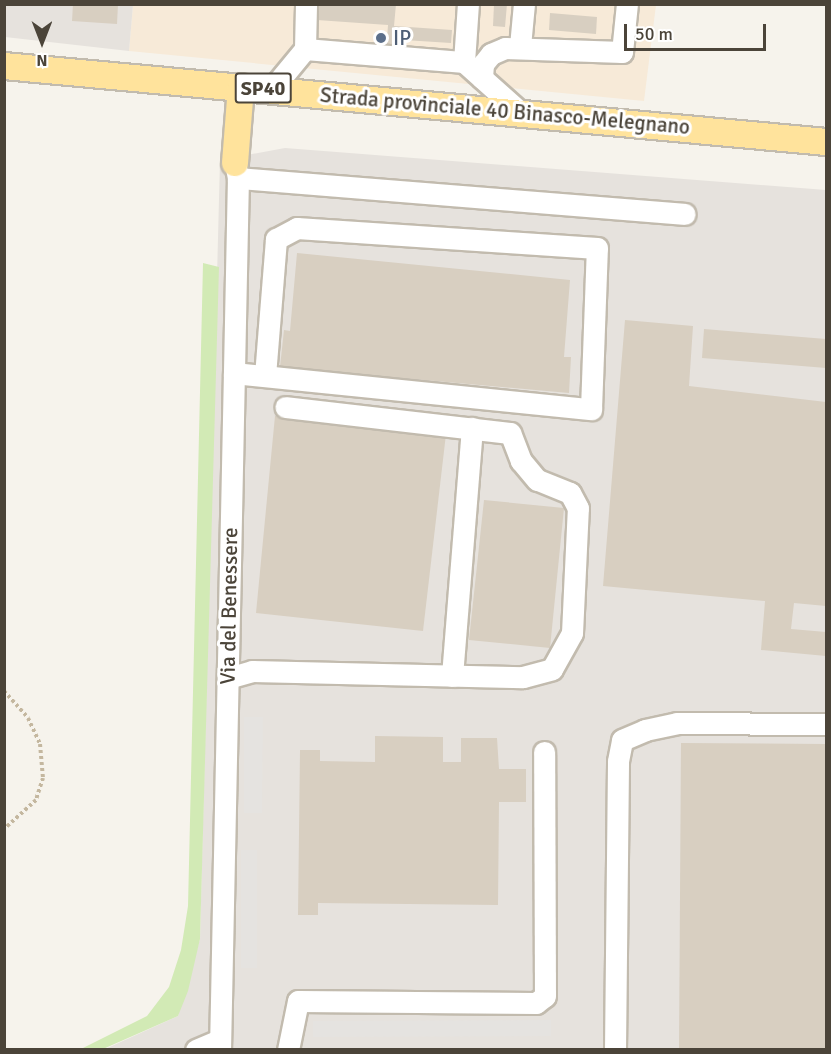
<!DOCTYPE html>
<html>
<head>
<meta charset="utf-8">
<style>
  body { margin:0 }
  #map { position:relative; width:831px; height:1054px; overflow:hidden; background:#f6f3ec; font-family:Signika,sans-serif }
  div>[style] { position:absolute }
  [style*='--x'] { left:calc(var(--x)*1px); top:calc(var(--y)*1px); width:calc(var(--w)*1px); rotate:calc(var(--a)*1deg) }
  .commercial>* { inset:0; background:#f7ead8 }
  .industrial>* { inset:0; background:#e6e2dd }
  .green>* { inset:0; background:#d2eab5 }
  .parking>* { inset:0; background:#e5e3e0 }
  .building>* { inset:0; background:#d8cfc1 }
  .path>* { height:4px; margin-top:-2px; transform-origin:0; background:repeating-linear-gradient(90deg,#c4b79f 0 3px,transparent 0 6px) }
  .roads { filter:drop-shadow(2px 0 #c2bbae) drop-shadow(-2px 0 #c2bbae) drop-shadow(0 2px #c2bbae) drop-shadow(0 -2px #c2bbae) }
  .minor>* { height:21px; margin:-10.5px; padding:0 10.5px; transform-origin:10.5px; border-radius:10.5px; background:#fff }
  .major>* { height:26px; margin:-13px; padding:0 13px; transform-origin:13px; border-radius:13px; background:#ffe39c }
  .dots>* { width:16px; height:16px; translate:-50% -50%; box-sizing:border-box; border:3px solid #fff; border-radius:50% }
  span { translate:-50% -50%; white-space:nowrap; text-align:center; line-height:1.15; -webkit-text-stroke:6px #fff; paint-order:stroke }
  .shield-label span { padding:2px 4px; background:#fff; border:2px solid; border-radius:4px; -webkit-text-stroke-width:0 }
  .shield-label { font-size:20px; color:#4b4439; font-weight:700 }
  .service-label { font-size:21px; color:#4e5e75 }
  .left { translate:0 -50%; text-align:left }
  .street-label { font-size:21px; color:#4b4439 }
  .frame { position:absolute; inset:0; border:6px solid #4b4439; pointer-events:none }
  .north { position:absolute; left:12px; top:12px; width:60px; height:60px; -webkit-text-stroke:4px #fff; paint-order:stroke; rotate:180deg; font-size:16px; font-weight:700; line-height:24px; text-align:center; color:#4b4439 }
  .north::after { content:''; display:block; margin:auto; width:21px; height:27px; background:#4b4439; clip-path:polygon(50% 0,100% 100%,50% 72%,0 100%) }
  .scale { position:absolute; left:624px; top:24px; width:142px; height:27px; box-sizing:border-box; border:3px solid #4b4439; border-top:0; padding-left:8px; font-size:18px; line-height:21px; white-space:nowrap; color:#4b4439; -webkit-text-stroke:4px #fff; paint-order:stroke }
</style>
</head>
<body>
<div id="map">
  <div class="commercial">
    <div style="clip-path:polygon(133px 5px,656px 5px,644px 101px,129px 51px)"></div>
  </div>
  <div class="industrial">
    <div style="clip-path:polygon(5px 5px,133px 5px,129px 51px,5px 37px)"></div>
    <div style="clip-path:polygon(285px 148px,826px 190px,826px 1049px,103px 1050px,178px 1016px,200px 939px,220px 160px)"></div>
  </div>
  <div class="green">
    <div style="clip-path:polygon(203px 263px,219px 267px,200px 939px,188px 991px,178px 1016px,103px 1049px,81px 1049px,147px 1016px,169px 987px,181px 950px,188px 906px)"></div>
  </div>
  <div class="parking">
    <div style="clip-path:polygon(244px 717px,263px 717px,262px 813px,244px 813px)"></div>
    <div style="clip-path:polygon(241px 850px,257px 850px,257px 968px,241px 968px)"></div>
    <div style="clip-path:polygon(551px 1020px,551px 1036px,313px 1037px,313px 1021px)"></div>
  </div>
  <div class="building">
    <div style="clip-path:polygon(73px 4px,118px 4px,117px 24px,72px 21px)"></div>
    <div style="clip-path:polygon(318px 4px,396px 4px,394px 26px,452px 30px,451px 43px,404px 40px,403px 55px,386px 54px,388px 25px,317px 20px)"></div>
    <div style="clip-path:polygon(494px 4px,507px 4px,505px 27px,493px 26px)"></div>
    <div style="clip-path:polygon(550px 13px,597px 17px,596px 34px,549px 30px)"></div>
    <div style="clip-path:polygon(297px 253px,570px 280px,564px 357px,571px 357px,569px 393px,280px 367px,284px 330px,290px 331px)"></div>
    <div style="clip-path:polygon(625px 320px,693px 326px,689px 386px,826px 402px,826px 606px,794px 603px,791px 629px,826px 632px,826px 656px,761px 650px,765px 601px,603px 586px)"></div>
    <div style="clip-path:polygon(704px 329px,826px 339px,826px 368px,702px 358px)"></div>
    <div style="clip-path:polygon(275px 416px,446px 434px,423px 631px,256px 613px)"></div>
    <div style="clip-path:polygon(484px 500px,564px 508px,550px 648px,469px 640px)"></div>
    <div style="clip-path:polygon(375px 736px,443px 737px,443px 762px,461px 762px,461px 738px,497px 738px,499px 769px,526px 769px,526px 802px,499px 802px,498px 905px,318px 903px,318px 915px,298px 915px,300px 750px,320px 750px,320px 761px,375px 762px)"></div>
    <div style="clip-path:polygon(681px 743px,826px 744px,826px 1050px,679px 1050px)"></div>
  </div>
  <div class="path">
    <div style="--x:4;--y:691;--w:36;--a:48"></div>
    <div style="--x:28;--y:718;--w:29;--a:65"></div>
    <div style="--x:40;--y:744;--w:34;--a:85"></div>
    <div style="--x:43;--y:778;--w:23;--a:108"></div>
    <div style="--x:36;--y:800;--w:43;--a:137.8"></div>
  </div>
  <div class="roads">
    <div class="minor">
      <div style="--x:520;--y:46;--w:42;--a:-84.6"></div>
      <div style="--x:305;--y:49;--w:45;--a:-88.7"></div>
      <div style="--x:464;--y:62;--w:58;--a:-86.1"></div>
      <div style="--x:482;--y:78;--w:14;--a:-86"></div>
      <div style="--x:483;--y:64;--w:13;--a:-51"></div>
      <div style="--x:491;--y:54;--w:15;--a:-23"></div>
      <div style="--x:505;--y:48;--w:117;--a:2"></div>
      <div style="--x:622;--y:52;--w:48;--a:-84.1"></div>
      <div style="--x:272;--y:89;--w:52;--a:-50.5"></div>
      <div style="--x:305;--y:49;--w:160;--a:4.7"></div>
      <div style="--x:464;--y:62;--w:76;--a:41.8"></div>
      <div style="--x:238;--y:178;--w:448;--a:4.6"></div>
      <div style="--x:234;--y:373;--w:359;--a:5.8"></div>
      <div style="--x:591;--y:409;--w:161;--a:-87.9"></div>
      <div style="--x:597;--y:248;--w:301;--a:-176.2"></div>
      <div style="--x:297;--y:228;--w:24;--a:152"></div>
      <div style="--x:276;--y:239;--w:136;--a:94.6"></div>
      <div style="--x:452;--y:676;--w:249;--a:-85.4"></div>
      <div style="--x:228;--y:678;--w:25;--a:-16"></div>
      <div style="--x:252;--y:671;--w:271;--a:1.3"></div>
      <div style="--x:523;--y:677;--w:30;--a:-15"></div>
      <div style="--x:552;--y:669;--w:41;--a:-60.9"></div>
      <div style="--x:572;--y:633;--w:125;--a:-87.3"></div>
      <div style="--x:578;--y:508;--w:17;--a:-118"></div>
      <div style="--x:570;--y:493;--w:35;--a:-158"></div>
      <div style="--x:537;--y:480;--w:25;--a:-130"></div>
      <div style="--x:521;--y:461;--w:30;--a:-111"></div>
      <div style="--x:510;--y:433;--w:226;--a:-173.4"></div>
      <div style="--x:196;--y:1050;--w:25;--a:-23"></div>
      <div style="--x:220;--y:1050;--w:872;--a:-88.82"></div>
      <div style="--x:238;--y:178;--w:15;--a:-101"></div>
      <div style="--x:288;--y:1050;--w:50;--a:-78.5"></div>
      <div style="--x:298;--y:1001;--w:238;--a:0.5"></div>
      <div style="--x:536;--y:1003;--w:11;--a:-38"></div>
      <div style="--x:545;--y:996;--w:244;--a:-90.2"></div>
      <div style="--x:615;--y:1050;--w:289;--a:-89.4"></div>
      <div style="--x:618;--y:761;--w:21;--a:-79"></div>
      <div style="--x:622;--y:740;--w:25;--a:-23"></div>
      <div style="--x:645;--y:730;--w:33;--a:-12"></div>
      <div style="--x:677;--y:723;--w:149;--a:0.4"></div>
    </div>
    <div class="major">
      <div style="--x:4;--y:66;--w:826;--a:5.28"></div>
      <div style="--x:235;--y:163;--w:76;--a:-85.5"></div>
    </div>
  </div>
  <div class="dots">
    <div style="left:381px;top:38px;background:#5c6f8a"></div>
  </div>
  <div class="shield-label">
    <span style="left:263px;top:88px">SP40</span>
  </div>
  <div class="service-label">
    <span class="left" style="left:393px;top:38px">IP</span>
  </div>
  <div class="street-label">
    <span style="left:505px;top:111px;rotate:5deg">Strada provinciale 40 Binasco-Melegnano</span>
    <span style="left:229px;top:606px;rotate:-89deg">Via del Benessere</span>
  </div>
  <div class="frame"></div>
  <div class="north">N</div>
  <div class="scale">50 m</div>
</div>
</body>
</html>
